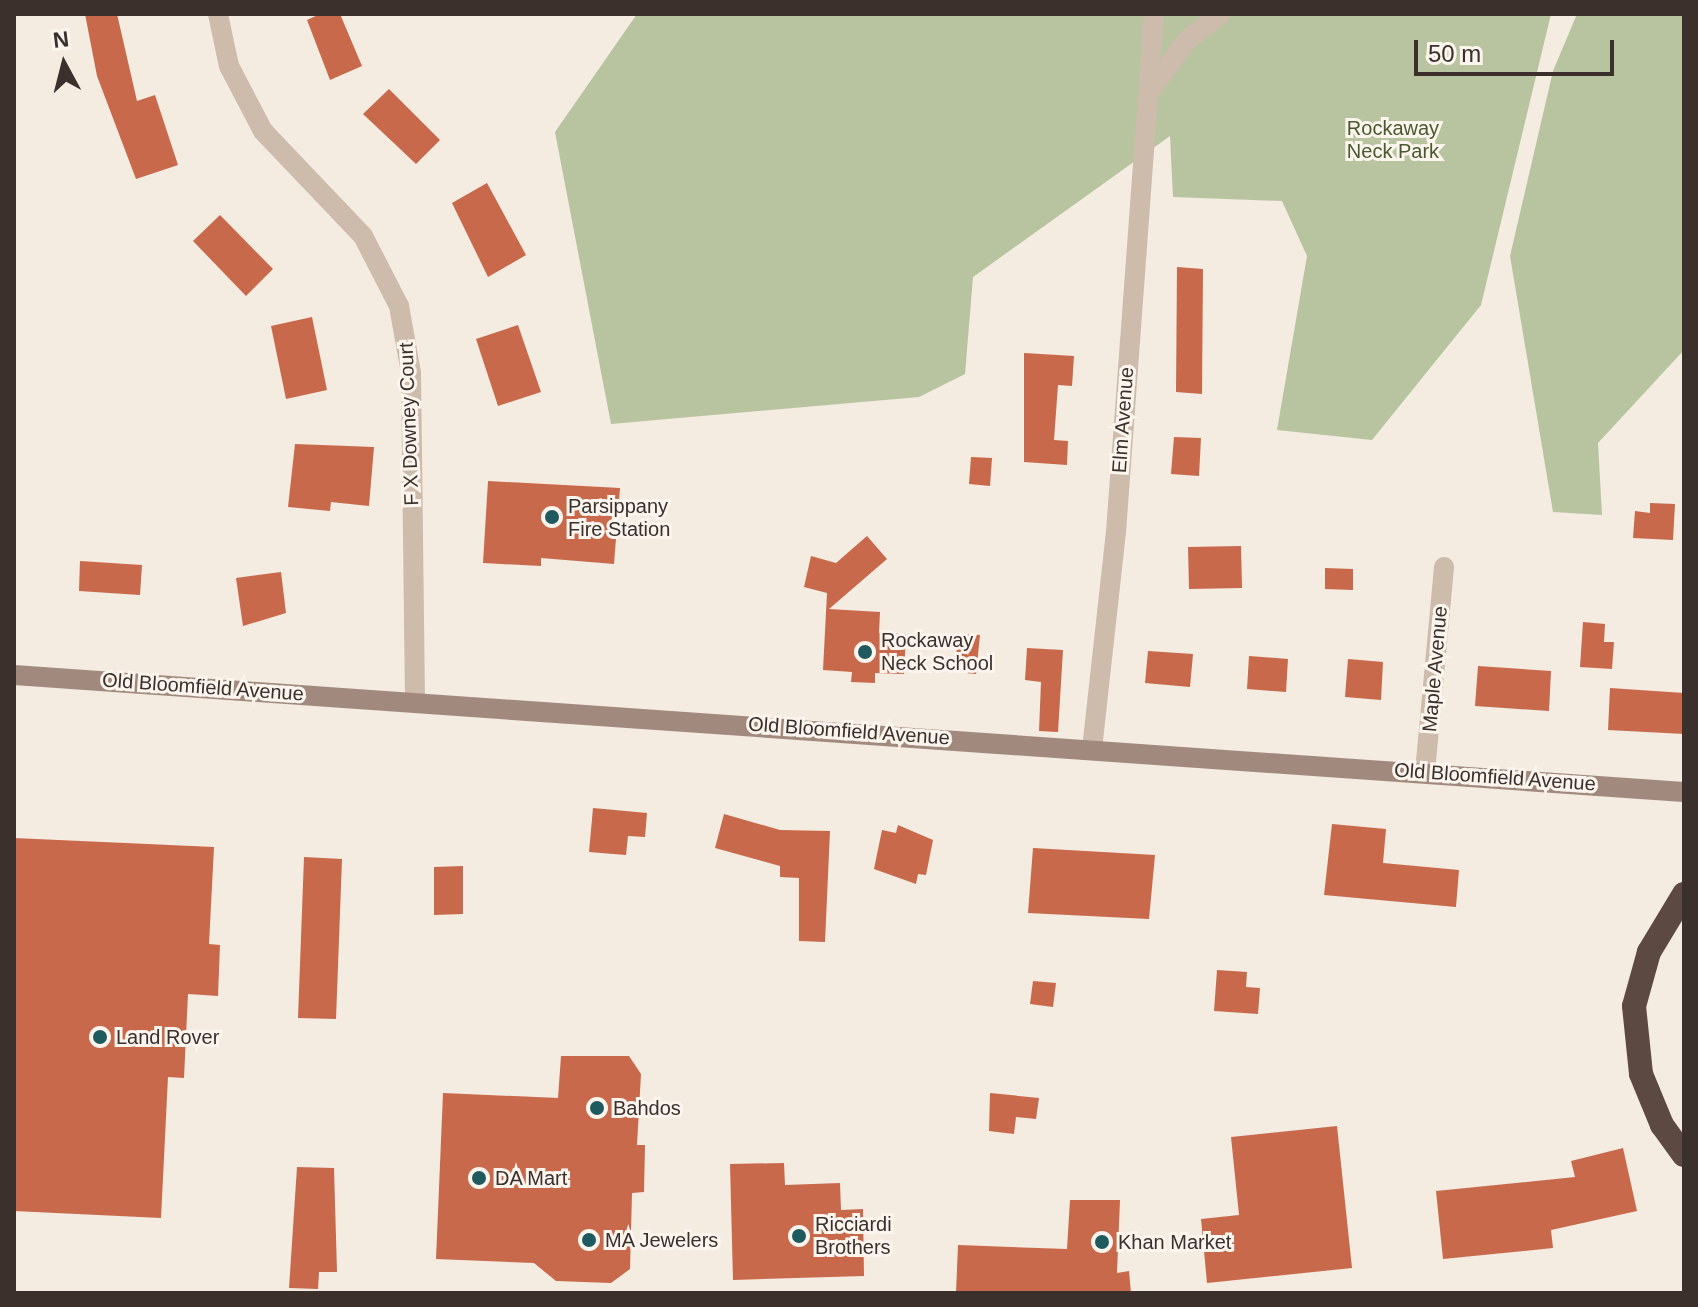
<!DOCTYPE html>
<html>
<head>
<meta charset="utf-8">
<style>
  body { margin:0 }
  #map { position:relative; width:1698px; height:1307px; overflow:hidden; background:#f4ebe1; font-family:Arial,sans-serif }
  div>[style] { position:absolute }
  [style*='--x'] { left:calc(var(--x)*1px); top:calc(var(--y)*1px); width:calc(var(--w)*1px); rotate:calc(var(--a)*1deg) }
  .green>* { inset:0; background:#b8c4a0 }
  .building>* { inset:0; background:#c8694b }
  .street>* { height:20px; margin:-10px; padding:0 10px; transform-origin:10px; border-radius:10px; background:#cdbbac }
  .secondary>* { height:20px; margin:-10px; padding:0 10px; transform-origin:10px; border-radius:10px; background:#a18a7d }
  .highway>* { height:24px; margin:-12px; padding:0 12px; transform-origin:12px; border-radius:12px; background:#5c4a42 }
  .dots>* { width:22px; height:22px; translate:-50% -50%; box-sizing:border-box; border:4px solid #fbf5ee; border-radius:50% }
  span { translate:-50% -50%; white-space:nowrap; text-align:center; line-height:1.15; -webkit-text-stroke:6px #fbf5ee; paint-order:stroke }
  .park-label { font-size:20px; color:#4a5a2e }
  .street-label { font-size:20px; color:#3b302b }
  .poi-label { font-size:20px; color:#3b302b }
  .left { translate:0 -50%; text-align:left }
  .frame { position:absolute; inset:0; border:16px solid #3b302b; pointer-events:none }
  .north { position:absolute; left:24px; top:24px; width:80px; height:80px; -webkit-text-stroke:6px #fbf5ee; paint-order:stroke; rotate:353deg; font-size:22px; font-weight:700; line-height:32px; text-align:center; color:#3b302b }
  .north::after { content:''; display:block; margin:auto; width:28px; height:36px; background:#3b302b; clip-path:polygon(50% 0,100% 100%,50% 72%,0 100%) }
  .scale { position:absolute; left:1414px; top:40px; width:200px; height:36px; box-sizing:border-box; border:4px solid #3b302b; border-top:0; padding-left:10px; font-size:24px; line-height:28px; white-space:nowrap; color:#3b302b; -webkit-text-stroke:6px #fbf5ee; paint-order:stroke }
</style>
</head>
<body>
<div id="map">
  <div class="green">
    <div style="clip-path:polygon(637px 14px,1551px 14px,1481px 305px,1372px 440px,1277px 430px,1307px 256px,1282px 201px,1173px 197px,1170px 136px,973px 277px,965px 374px,919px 397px,611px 424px,555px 132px)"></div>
    <div style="clip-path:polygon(1577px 14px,1684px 14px,1684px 350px,1598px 443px,1602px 515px,1553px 512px,1510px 256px,1553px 71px)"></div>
  </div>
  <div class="building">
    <div style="clip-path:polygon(85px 14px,117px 14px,137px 101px,155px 95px,178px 165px,136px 179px,97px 76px)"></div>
    <div style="clip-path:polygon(320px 14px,340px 14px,362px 66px,330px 80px,307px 20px)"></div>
    <div style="clip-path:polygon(389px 89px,440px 140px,416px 164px,363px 114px)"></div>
    <div style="clip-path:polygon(487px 183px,526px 255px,488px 277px,452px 203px)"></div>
    <div style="clip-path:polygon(220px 215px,273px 269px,246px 296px,193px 241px)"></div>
    <div style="clip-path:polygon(1177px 267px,1203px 269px,1202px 394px,1176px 392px)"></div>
    <div style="clip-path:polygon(312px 317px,327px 390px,286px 399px,271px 326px)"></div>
    <div style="clip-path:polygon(518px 325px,541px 392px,498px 406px,476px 339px)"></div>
    <div style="clip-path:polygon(1024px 353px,1074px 356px,1072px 386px,1058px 385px,1054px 440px,1068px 441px,1067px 465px,1024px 462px)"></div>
    <div style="clip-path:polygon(1174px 437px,1201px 438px,1199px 476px,1171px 474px)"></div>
    <div style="clip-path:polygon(295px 444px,374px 447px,369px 506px,331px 502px,330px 511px,288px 507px)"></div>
    <div style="clip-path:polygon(971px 457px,992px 458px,990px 486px,969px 484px)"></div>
    <div style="clip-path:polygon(488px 481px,620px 488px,614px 564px,541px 558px,541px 566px,483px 563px)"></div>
    <div style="clip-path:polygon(1650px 503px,1675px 504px,1673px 540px,1633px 538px,1635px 511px,1650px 513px)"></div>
    <div style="clip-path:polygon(867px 536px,887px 559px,829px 609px,880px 612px,879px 633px,906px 634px,904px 674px,875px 673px,875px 683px,851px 682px,852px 672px,823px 670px,827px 593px,804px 587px,811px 556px,836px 563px)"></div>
    <div style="clip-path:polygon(1241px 546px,1242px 588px,1189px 589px,1188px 547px)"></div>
    <div style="clip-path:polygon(80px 561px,142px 565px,140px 595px,79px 591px)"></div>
    <div style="clip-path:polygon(1325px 568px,1353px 569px,1353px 590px,1325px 589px)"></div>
    <div style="clip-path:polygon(281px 572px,286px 613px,243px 626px,236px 578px)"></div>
    <div style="clip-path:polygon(1583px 622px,1605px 624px,1604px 642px,1614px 642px,1612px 669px,1580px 667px)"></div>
    <div style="clip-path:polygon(958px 633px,980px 635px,976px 674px,955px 672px)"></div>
    <div style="clip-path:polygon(1027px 648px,1063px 650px,1058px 732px,1039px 731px,1041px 682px,1025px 680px)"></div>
    <div style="clip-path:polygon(1148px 651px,1193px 654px,1190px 687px,1145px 683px)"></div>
    <div style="clip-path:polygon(1249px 656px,1288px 659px,1286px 692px,1247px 689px)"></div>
    <div style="clip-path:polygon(1348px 659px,1383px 662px,1381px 700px,1345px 697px)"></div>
    <div style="clip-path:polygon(1478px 666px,1551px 671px,1549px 711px,1475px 706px)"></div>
    <div style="clip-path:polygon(1610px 688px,1684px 693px,1684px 734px,1608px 730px)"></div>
    <div style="clip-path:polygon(593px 808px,647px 813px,645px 837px,628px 836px,626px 855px,589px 852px)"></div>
    <div style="clip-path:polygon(724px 814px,780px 830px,830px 831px,825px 942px,799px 941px,799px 878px,780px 877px,780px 866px,715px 848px)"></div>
    <div style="clip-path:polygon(1332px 824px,1386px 829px,1383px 863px,1459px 870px,1456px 907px,1324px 895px)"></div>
    <div style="clip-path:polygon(898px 825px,933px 840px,926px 875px,918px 874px,916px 884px,874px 869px,882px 830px,896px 833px)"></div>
    <div style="clip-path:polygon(14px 838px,214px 847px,209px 944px,220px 945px,218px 996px,188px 994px,184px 1078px,168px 1077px,161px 1218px,14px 1211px)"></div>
    <div style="clip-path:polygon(1033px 848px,1155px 855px,1149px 919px,1028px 913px)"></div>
    <div style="clip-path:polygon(304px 857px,342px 859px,336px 1019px,298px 1018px)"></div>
    <div style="clip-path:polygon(463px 866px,463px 914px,434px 915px,434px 867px)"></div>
    <div style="clip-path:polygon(1217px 970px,1247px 972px,1246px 987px,1260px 988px,1258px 1014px,1214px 1011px)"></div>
    <div style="clip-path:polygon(1033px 981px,1056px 983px,1053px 1007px,1030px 1004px)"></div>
    <div style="clip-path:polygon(561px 1056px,629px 1056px,641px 1074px,637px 1145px,645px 1145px,644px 1192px,632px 1193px,630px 1269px,611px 1283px,556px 1281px,534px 1263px,436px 1259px,443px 1093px,558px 1098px)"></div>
    <div style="clip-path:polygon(990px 1093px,1039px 1098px,1036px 1119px,1016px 1117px,1014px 1134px,989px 1131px)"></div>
    <div style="clip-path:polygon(1337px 1126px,1352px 1268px,1207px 1283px,1201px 1219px,1239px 1215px,1231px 1137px)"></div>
    <div style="clip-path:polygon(1623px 1148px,1637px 1211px,1551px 1230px,1553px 1248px,1443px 1259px,1436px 1191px,1575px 1177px,1571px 1161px)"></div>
    <div style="clip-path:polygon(784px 1163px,785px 1185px,840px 1183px,841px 1210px,863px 1209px,864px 1276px,733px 1280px,730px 1164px)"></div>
    <div style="clip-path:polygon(297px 1167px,334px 1168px,337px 1272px,319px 1272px,318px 1289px,289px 1288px)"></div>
    <div style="clip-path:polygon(1070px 1200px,1120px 1200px,1117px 1273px,1129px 1271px,1131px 1293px,956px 1293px,958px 1245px,1067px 1249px)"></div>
  </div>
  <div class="street">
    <div style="--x:218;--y:14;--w:53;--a:78.1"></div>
    <div style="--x:229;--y:66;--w:73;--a:62.4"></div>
    <div style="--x:263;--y:131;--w:145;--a:46.4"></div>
    <div style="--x:363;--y:236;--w:79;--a:62.8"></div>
    <div style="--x:399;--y:306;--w:68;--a:79.8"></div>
    <div style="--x:411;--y:373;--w:328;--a:89.3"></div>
    <div style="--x:1150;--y:91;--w:63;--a:-54"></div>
    <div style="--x:1187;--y:40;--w:43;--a:-37.4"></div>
    <div style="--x:1092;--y:749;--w:218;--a:-83.7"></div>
    <div style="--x:1116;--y:532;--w:519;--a:-85.8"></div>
    <div style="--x:1425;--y:772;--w:206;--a:-84.7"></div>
  </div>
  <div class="secondary">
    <div style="--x:14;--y:675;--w:1674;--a:4.01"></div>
  </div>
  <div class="highway">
    <div style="--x:1684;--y:894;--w:68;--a:121.1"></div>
    <div style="--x:1649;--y:952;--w:56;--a:105.5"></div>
    <div style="--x:1634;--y:1006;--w:68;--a:84.1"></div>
    <div style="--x:1641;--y:1074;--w:55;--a:67.6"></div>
    <div style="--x:1662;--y:1125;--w:37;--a:54"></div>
  </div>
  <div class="dots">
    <div style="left:552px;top:517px;background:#1f5a5e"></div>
    <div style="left:865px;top:652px;background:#1f5a5e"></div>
    <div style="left:100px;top:1037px;background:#1f5a5e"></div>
    <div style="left:597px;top:1108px;background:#1f5a5e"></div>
    <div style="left:479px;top:1178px;background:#1f5a5e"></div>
    <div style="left:799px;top:1236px;background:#1f5a5e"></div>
    <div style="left:589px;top:1240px;background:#1f5a5e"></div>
    <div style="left:1102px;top:1242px;background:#1f5a5e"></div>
  </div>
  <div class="park-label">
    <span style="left:1393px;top:140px">Rockaway<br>Neck Park</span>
  </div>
  <div class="street-label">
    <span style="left:1123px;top:420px;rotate:-86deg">Elm Avenue</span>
    <span style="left:409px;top:424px;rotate:-92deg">F X Downey Court</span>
    <span style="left:1435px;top:669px;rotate:-85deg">Maple Avenue</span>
    <span style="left:203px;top:687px;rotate:4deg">Old Bloomfield Avenue</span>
    <span style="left:849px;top:731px;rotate:4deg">Old Bloomfield Avenue</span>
    <span style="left:1495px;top:777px;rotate:4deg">Old Bloomfield Avenue</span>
  </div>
  <div class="poi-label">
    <span class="left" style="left:568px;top:518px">Parsippany<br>Fire Station</span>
    <span class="left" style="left:881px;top:652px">Rockaway<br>Neck School</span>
    <span class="left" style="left:116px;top:1037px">Land Rover</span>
    <span class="left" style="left:613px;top:1108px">Bahdos</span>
    <span class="left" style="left:495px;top:1178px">DA Mart</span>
    <span class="left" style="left:815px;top:1236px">Ricciardi<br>Brothers</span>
    <span class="left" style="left:605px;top:1240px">MA Jewelers</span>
    <span class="left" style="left:1118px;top:1242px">Khan Market</span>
  </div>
  <div class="frame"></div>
  <div class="north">N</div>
  <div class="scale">50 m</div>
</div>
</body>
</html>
